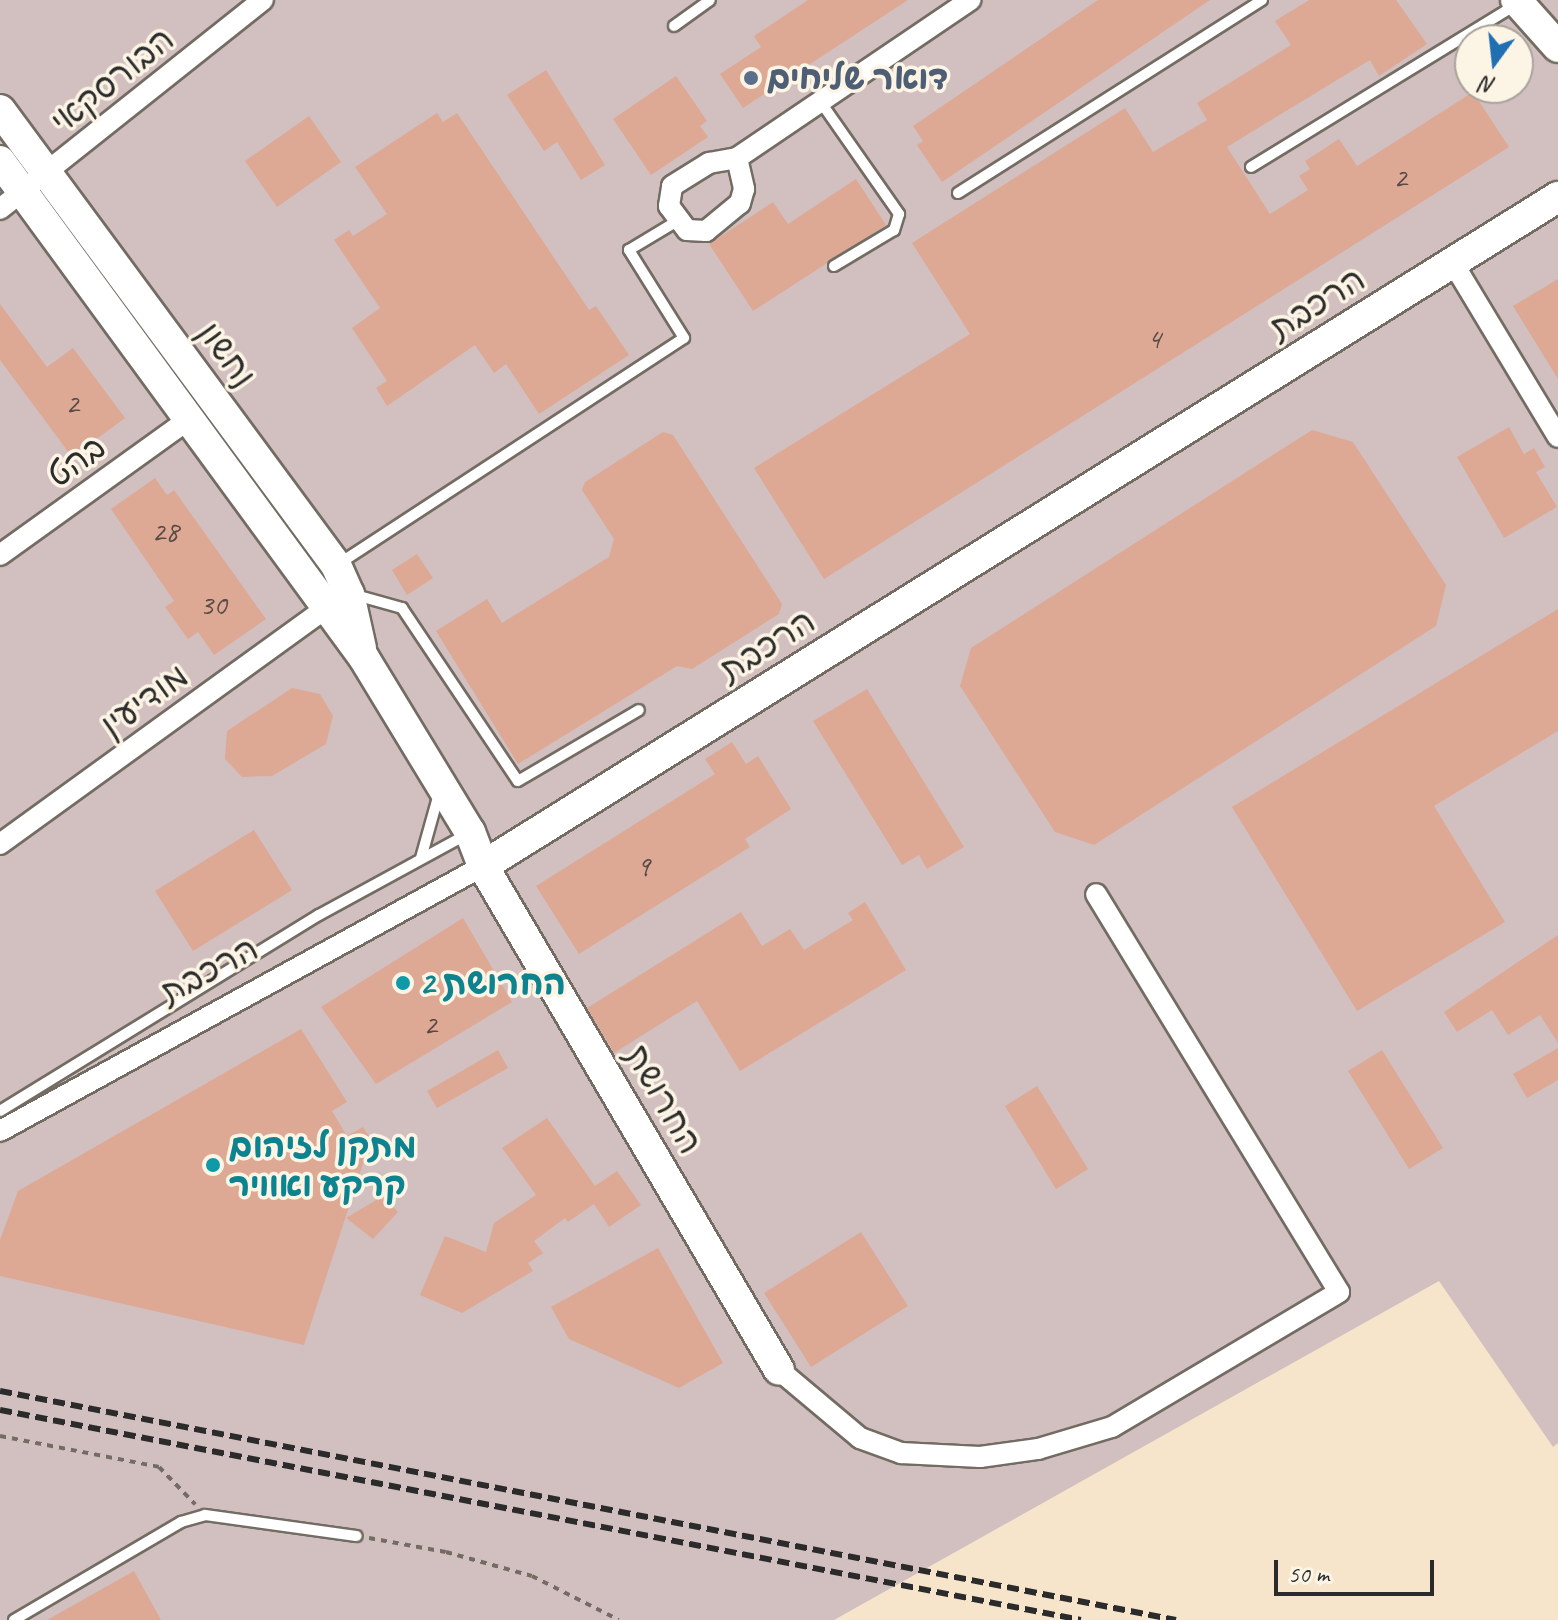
<!DOCTYPE html>
<html>
<head>
<meta charset="utf-8">
<style>
  body { margin:0 }
  #map { position:relative; width:1558px; height:1620px; overflow:hidden; background:#f6e5cb; font-family:Caveat,"Playpen Sans Hebrew",sans-serif }
  div>[style] { position:absolute }
  [style*='--x'] { left:calc(var(--x)*1px); top:calc(var(--y)*1px); width:calc(var(--w)*1px); rotate:calc(var(--a)*1deg) }
  .industrial>* { inset:0; background:#d2bfc0 }
  .building>* { inset:0; background:#dda994 }
  .path>* { height:4px; margin-top:-2px; transform-origin:0; background:repeating-linear-gradient(90deg,#726c63 0 6px,transparent 0 12px) }
  .roads { filter:drop-shadow(2px 0 #726c63) drop-shadow(-2px 0 #726c63) drop-shadow(0 2px #726c63) drop-shadow(0 -2px #726c63) }
  .lane>* { height:10px; margin:-5px; padding:0 5px; transform-origin:5px; border-radius:5px; background:#fff }
  .street>* { height:20px; margin:-10px; padding:0 10px; transform-origin:10px; border-radius:10px; background:#fff }
  .secondary>* { height:30px; margin:-15px; padding:0 15px; transform-origin:15px; border-radius:15px; background:#fff }
  .rail>* { height:6px; margin-top:-3px; transform-origin:0; background:repeating-linear-gradient(90deg,#2b2b2b 0 12px,transparent 0 18px) }
  .dots>* { width:22px; height:22px; translate:-50% -50%; box-sizing:border-box; border:4px solid #fcf5e5; border-radius:50% }
  span { translate:-50% -50%; white-space:nowrap; text-align:center; line-height:1.15; -webkit-text-stroke:7px #fcf5e5; paint-order:stroke }
  .number-label { font-size:30px; color:#584a45 }
  .number-label span { -webkit-text-stroke-width:0 }
  .service-label { font-size:34px; color:#4e5e75; font-weight:700 }
  .left { translate:0 -50%; text-align:left }
  .street-label { font-size:34px; color:#2b2b2b }
  .culture-label { font-size:34px; color:#0d838f; font-weight:700 }
  .north { position:absolute; left:1454px; top:24px; width:80px; height:80px; box-sizing:border-box; background:#fcf5e5; border:2px solid #a8a49b; border-radius:50%; rotate:195deg; font-size:22px; font-weight:700; line-height:32px; text-align:center; color:#2b2b2b }
  .north::after { content:''; display:block; margin:auto; width:28px; height:36px; background:#1f6fb2; clip-path:polygon(50% 0,100% 100%,50% 72%,0 100%) }
  .scale { position:absolute; left:1274px; top:1560px; width:160px; height:36px; box-sizing:border-box; border:4px solid #2b2b2b; border-top:0; padding-left:10px; font-size:24px; line-height:28px; white-space:nowrap; color:#2b2b2b; -webkit-text-stroke:6px #fcf5e5; paint-order:stroke }
</style>
</head>
<body>
<div id="map">
  <div class="industrial">
    <div style="clip-path:polygon(evenodd,0 0,1558px 0,1558px 1443px,1553px 1447px,1439px 1281px,834px 1620px,0 1620px,0 0,1470px 40px,1518px 40px,1518px 88px,1470px 88px,1470px 40px)"></div>
  </div>
  <div class="building">
    <div style="clip-path:polygon(808px 0,908px 0,743px 108px,720px 74px,761px 47px,754px 36px)"></div>
    <div style="clip-path:polygon(1098px 0,1210px 0,942px 182px,917px 145px,923px 141px,913px 126px)"></div>
    <div style="clip-path:polygon(1309px 0,1396px 0,1427px 44px,1379px 76px,1370px 60px,1227px 147px,1270px 214px,1308px 190px,1299px 176px,1310px 169px,1305px 161px,1339px 139px,1357px 166px,1473px 92px,1509px 147px,824px 579px,754px 468px,970px 334px,912px 243px,1125px 108px,1153px 152px,1207px 120px,1197px 103px,1291px 45px,1275px 21px)"></div>
    <div style="clip-path:polygon(546px 70px,605px 165px,581px 180px,557px 142px,544px 151px,507px 95px)"></div>
    <div style="clip-path:polygon(676px 76px,707px 121px,700px 126px,708px 137px,651px 175px,613px 119px)"></div>
    <div style="clip-path:polygon(437px 113px,443px 122px,457px 113px,589px 310px,596px 306px,629px 355px,539px 414px,506px 364px,494px 373px,475px 345px,387px 406px,376px 388px,387px 381px,352px 328px,380px 308px,334px 240px,349px 230px,353px 236px,387px 214px,355px 167px)"></div>
    <div style="clip-path:polygon(309px 116px,341px 162px,277px 207px,245px 161px)"></div>
    <div style="clip-path:polygon(856px 179px,886px 225px,753px 311px,709px 244px,773px 202px,788px 224px)"></div>
    <div style="clip-path:polygon(1558px 279px,1558px 379px,1513px 306px)"></div>
    <div style="clip-path:polygon(0 304px,47px 367px,73px 348px,125px 418px,72px 457px,0 360px)"></div>
    <div style="clip-path:polygon(1509px 427px,1524px 454px,1534px 448px,1545px 467px,1536px 472px,1557px 507px,1504px 538px,1457px 457px)"></div>
    <div style="clip-path:polygon(1312px 430px,1353px 442px,1446px 585px,1436px 626px,1094px 845px,1055px 832px,960px 686px,971px 648px)"></div>
    <div style="clip-path:polygon(663px 432px,673px 435px,782px 604px,779px 614px,692px 669px,677px 666px,518px 764px,436px 631px,487px 599px,502px 623px,609px 557px,614px 539px,582px 490px,585px 482px)"></div>
    <div style="clip-path:polygon(155px 478px,167px 495px,174px 490px,266px 619px,214px 655px,198px 632px,188px 639px,165px 607px,174px 601px,111px 509px)"></div>
    <div style="clip-path:polygon(417px 554px,433px 578px,407px 595px,392px 570px)"></div>
    <div style="clip-path:polygon(1558px 609px,1558px 731px,1434px 806px,1505px 922px,1357px 1011px,1232px 807px)"></div>
    <div style="clip-path:polygon(292px 688px,320px 694px,333px 716px,326px 744px,272px 776px,242px 777px,225px 759px,227px 731px)"></div>
    <div style="clip-path:polygon(867px 689px,964px 847px,927px 869px,919px 855px,902px 865px,813px 721px)"></div>
    <div style="clip-path:polygon(732px 742px,746px 764px,758px 756px,791px 809px,745px 839px,750px 847px,579px 954px,536px 886px,715px 774px,705px 759px)"></div>
    <div style="clip-path:polygon(254px 830px,292px 890px,193px 951px,155px 891px)"></div>
    <div style="clip-path:polygon(865px 902px,906px 970px,740px 1071px,697px 1001px,614px 1053px,587px 1008px,741px 912px,762px 946px,790px 929px,804px 950px,853px 920px,848px 913px)"></div>
    <div style="clip-path:polygon(463px 918px,512px 1002px,376px 1084px,321px 1007px)"></div>
    <div style="clip-path:polygon(1558px 935px,1558px 1043px,1540px 1015px,1508px 1035px,1492px 1010px,1457px 1032px,1444px 1012px)"></div>
    <div style="clip-path:polygon(301px 1029px,347px 1102px,332px 1111px,347px 1136px,363px 1127px,371px 1139px,304px 1345px,0 1276px,0 1240px,18px 1191px)"></div>
    <div style="clip-path:polygon(1558px 1048px,1558px 1080px,1527px 1098px,1513px 1074px)"></div>
    <div style="clip-path:polygon(498px 1050px,508px 1068px,437px 1108px,427px 1091px)"></div>
    <div style="clip-path:polygon(1382px 1050px,1443px 1148px,1409px 1169px,1348px 1071px)"></div>
    <div style="clip-path:polygon(1037px 1086px,1088px 1169px,1056px 1189px,1005px 1106px)"></div>
    <div style="clip-path:polygon(547px 1118px,595px 1186px,617px 1171px,641px 1205px,609px 1227px,594px 1204px,568px 1222px,565px 1218px,534px 1241px,543px 1253px,528px 1263px,533px 1271px,462px 1313px,420px 1295px,445px 1236px,486px 1252px,494px 1223px,536px 1195px,502px 1148px)"></div>
    <div style="clip-path:polygon(383px 1196px,398px 1212px,373px 1239px,346px 1218px)"></div>
    <div style="clip-path:polygon(861px 1232px,908px 1306px,811px 1367px,764px 1293px)"></div>
    <div style="clip-path:polygon(658px 1248px,723px 1363px,679px 1388px,569px 1339px,551px 1307px)"></div>
    <div style="clip-path:polygon(134px 1571px,161px 1620px,47px 1620px)"></div>
  </div>
  <div class="path">
    <div style="--x:0;--y:1436;--w:162;--a:11"></div>
    <div style="--x:159;--y:1467;--w:52;--a:45.8"></div>
    <div style="--x:369;--y:1538;--w:78;--a:10.3"></div>
    <div style="--x:446;--y:1552;--w:89;--a:15.6"></div>
    <div style="--x:532;--y:1576;--w:97;--a:26.8"></div>
  </div>
  <div class="roads">
    <div class="lane">
      <div style="--x:674;--y:26;--w:44;--a:-35.8"></div>
      <div style="--x:820;--y:101;--w:138;--a:55"></div>
      <div style="--x:899;--y:214;--w:17;--a:107"></div>
      <div style="--x:894;--y:230;--w:70;--a:149"></div>
      <div style="--x:1251;--y:167;--w:312;--a:-31.5"></div>
      <div style="--x:958;--y:193;--w:360;--a:-32.4"></div>
      <div style="--x:340;--y:563;--w:411;--a:-33.2"></div>
      <div style="--x:684;--y:338;--w:104;--a:-122"></div>
      <div style="--x:629;--y:250;--w:58;--a:-31"></div>
      <div style="--x:352;--y:594;--w:52;--a:15.6"></div>
      <div style="--x:402;--y:608;--w:208;--a:56.2"></div>
      <div style="--x:518;--y:781;--w:140;--a:-30.4"></div>
      <div style="--x:421;--y:858;--w:63;--a:-74.4"></div>
      <div style="--x:0;--y:1111;--w:374;--a:-31.6"></div>
      <div style="--x:319;--y:915;--w:167;--a:-28.6"></div>
      <div style="--x:14;--y:1620;--w:194;--a:-30.4"></div>
      <div style="--x:181;--y:1522;--w:25;--a:-16"></div>
      <div style="--x:205;--y:1515;--w:153;--a:7.9"></div>
    </div>
    <div class="street">
      <div style="--x:737;--y:158;--w:32;--a:77"></div>
      <div style="--x:744;--y:189;--w:15;--a:106"></div>
      <div style="--x:740;--y:203;--w:44;--a:140.5"></div>
      <div style="--x:706;--y:231;--w:19;--a:-177"></div>
      <div style="--x:687;--y:230;--w:30;--a:-127"></div>
      <div style="--x:669;--y:206;--w:20;--a:-81"></div>
      <div style="--x:672;--y:186;--w:44;--a:-31.9"></div>
      <div style="--x:709;--y:163;--w:28;--a:-10"></div>
      <div style="--x:737;--y:158;--w:282;--a:-34.1"></div>
      <div style="--x:0;--y:209;--w:336;--a:-38.5"></div>
      <div style="--x:1453;--y:263;--w:203;--a:58.9"></div>
      <div style="--x:0;--y:555;--w:233;--a:-35.7"></div>
      <div style="--x:0;--y:844;--w:402;--a:-35.9"></div>
      <div style="--x:0;--y:1131;--w:551;--a:-28.75"></div>
      <div style="--x:779;--y:1370;--w:106;--a:40"></div>
      <div style="--x:860;--y:1438;--w:44;--a:20.1"></div>
      <div style="--x:901;--y:1453;--w:79;--a:2.9"></div>
      <div style="--x:980;--y:1457;--w:59;--a:-7.9"></div>
      <div style="--x:1038;--y:1449;--w:77;--a:-16.6"></div>
      <div style="--x:1112;--y:1427;--w:264;--a:-30.7"></div>
      <div style="--x:1339;--y:1292;--w:466;--a:-121.4"></div>
    </div>
    <div class="secondary">
      <div style="--x:1516;--y:0;--w:63;--a:48.2"></div>
      <div style="--x:0;--y:110;--w:566;--a:53.56"></div>
      <div style="--x:336;--y:565;--w:32;--a:66"></div>
      <div style="--x:349;--y:594;--w:55;--a:77.5"></div>
      <div style="--x:0;--y:161;--w:616;--a:53.78"></div>
      <div style="--x:364;--y:658;--w:204;--a:58.7"></div>
      <div style="--x:470;--y:832;--w:36;--a:69"></div>
      <div style="--x:483;--y:866;--w:584;--a:59.57"></div>
      <div style="--x:483;--y:866;--w:1266;--a:-31.9"></div>
    </div>
  </div>
  <div class="rail">
    <div style="--x:0;--y:1391;--w:1198;--a:11.02"></div>
    <div style="--x:0;--y:1410;--w:1101;--a:10.99"></div>
  </div>
  <div class="dots">
    <div style="left:751px;top:78px;background:#5c6f8a"></div>
    <div style="left:403px;top:983px;background:#0f9aa8"></div>
    <div style="left:213px;top:1165px;background:#0f9aa8"></div>
  </div>
  <div class="number-label">
    <span style="left:1400px;top:177px">2</span>
    <span style="left:1154px;top:338px">4</span>
    <span style="left:72px;top:403px">2</span>
    <span style="left:165px;top:531px">28</span>
    <span style="left:213px;top:604px">30</span>
    <span style="left:643px;top:866px">9</span>
    <span style="left:430px;top:1024px">2</span>
  </div>
  <div class="service-label">
    <span class="left" style="left:767px;top:78px">דואר שליחים</span>
  </div>
  <div class="street-label">
    <span style="left:112px;top:80px;rotate:-39deg">הבורסקאי</span>
    <span style="left:1317px;top:303px;rotate:-32deg">הרכבת</span>
    <span style="left:227px;top:354px;rotate:53deg">נחשון</span>
    <span style="left:76px;top:461px;rotate:-36deg">בהט</span>
    <span style="left:767px;top:645px;rotate:-32deg">הרכבת</span>
    <span style="left:144px;top:700px;rotate:-36deg">מודיעין</span>
    <span style="left:209px;top:970px;rotate:-28deg">הרכבת</span>
    <span style="left:664px;top:1099px;rotate:60deg">החרושת</span>
  </div>
  <div class="culture-label">
    <span class="left" style="left:419px;top:983px">החרושת 2</span>
    <span class="left" style="left:229px;top:1165px">מתקן לזיהום<br>קרקע ואוויר</span>
  </div>
  <div class="north">N</div>
  <div class="scale">50 m</div>
</div>
</body>
</html>
